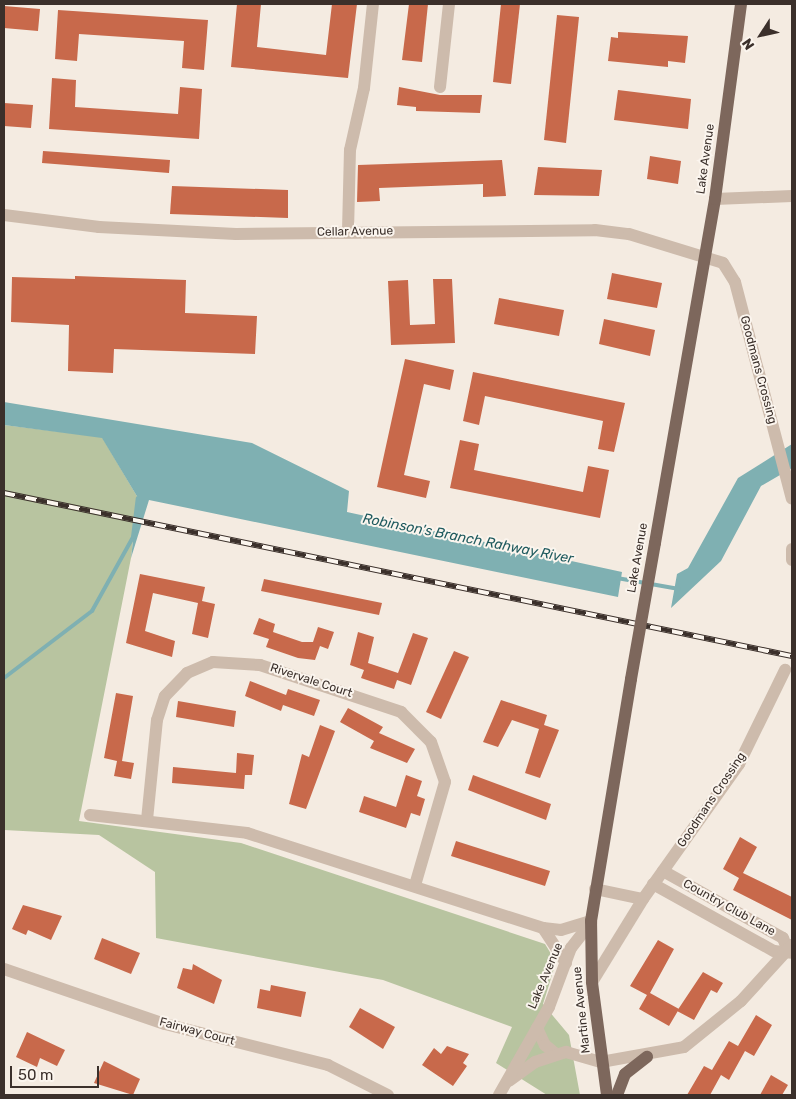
<!DOCTYPE html>
<html>
<head>
<meta charset="utf-8">
<style>
  body { margin:0 }
  #map { position:relative; width:796px; height:1099px; overflow:hidden; background:#f4ebe1; font-family:Rubik,sans-serif }
  div>[style] { position:absolute }
  [style*='--x'] { left:calc(var(--x)*1px); top:calc(var(--y)*1px); width:calc(var(--w)*1px); rotate:calc(var(--a)*1deg) }
  .green>* { inset:0; background:#b8c4a0 }
  .water>* { inset:0; background:#7fb0b2 }
  .stream>* { height:4px; margin:-2px; padding:0 2px; transform-origin:2px; border-radius:2px; background:#7fb0b2 }
  .building>* { inset:0; background:#c8694b }
  .minor>* { height:12px; margin:-6px; padding:0 6px; transform-origin:6px; border-radius:6px; background:#cdbbac }
  .major>* { height:12px; margin:-6px; padding:0 6px; transform-origin:6px; border-radius:6px; background:#7d675c }
  .rail>* { height:5.5px; margin-top:-2.75px; transform-origin:0; background:repeating-linear-gradient(90deg,#fbf5ee 0 11px,#3b302b 0 22px); box-sizing:border-box; border-block:1px solid #3b302b }
  .major-bridge>* { height:12px; margin:-6px; padding:0 6px; transform-origin:6px; border-radius:6px; background:#7d675c }
  span { translate:-50% -50%; white-space:nowrap; text-align:center; line-height:1.15; -webkit-text-stroke:4px #fbf5ee; paint-order:stroke }
  .street-label { font-size:12px; color:#3b302b }
  .water-label { font-size:14px; color:#1f5a5e; font-style:italic }
  .frame { position:absolute; inset:0; border:5px solid #3b302b; pointer-events:none }
  .north { position:absolute; left:736px; top:10px; width:50px; height:50px; -webkit-text-stroke:4px #fbf5ee; paint-order:stroke; rotate:235deg; font-size:14px; font-weight:700; line-height:20px; text-align:center; color:#3b302b }
  .north::after { content:''; display:block; margin:auto; width:18px; height:22px; background:#3b302b; clip-path:polygon(50% 0,100% 100%,50% 72%,0 100%) }
  .scale { position:absolute; left:10px; top:1066px; width:89px; height:22px; box-sizing:border-box; border:2px solid #3b302b; border-top:0; padding-left:6px; font-size:15px; line-height:18px; white-space:nowrap; color:#3b302b; -webkit-text-stroke:4px #fbf5ee; paint-order:stroke }
</style>
</head>
<body>
<div id="map">
  <div class="green">
    <div style="clip-path:polygon(4px 425px,102px 437px,138px 498px,131px 558px,79px 821px,241px 843px,545px 944px,556px 962px,543px 1004px,569px 1035px,580px 1095px,547px 1095px,496px 1063px,512px 1027px,383px 980px,156px 938px,155px 872px,99px 835px,4px 830px)"></div>
  </div>
  <div class="water">
    <div style="clip-path:polygon(4px 402px,252px 443px,349px 491px,347px 512px,622px 572px,618px 597px,149px 500px,131px 558px,138px 498px,102px 438px,4px 425px)"></div>
    <div style="clip-path:polygon(792px 444px,792px 468px,761px 486px,721px 561px,671px 608px,677px 574px,688px 568px,738px 478px)"></div>
  </div>
  <div class="stream">
    <div style="--x:617;--y:578;--w:63;--a:10.1"></div>
    <div style="--x:4;--y:678;--w:111;--a:-37.3"></div>
    <div style="--x:92;--y:611;--w:85;--a:-61"></div>
    <div style="--x:133;--y:537;--w:39;--a:-83"></div>
  </div>
  <div class="building">
    <div style="clip-path:polygon(237px 4px,261px 4px,257px 47px,326px 55px,332px 4px,357px 4px,348px 78px,231px 67px)"></div>
    <div style="clip-path:polygon(409px 4px,428px 4px,422px 62px,402px 60px)"></div>
    <div style="clip-path:polygon(501px 4px,520px 4px,511px 84px,493px 82px)"></div>
    <div style="clip-path:polygon(4px 6px,40px 9px,38px 31px,4px 28px)"></div>
    <div style="clip-path:polygon(58px 10px,208px 20px,204px 70px,182px 68px,184px 41px,79px 34px,77px 61px,55px 59px)"></div>
    <div style="clip-path:polygon(557px 15px,579px 17px,566px 143px,544px 140px)"></div>
    <div style="clip-path:polygon(618px 32px,688px 36px,685px 63px,668px 61px,668px 67px,608px 61px,611px 37px,618px 38px)"></div>
    <div style="clip-path:polygon(52px 78px,76px 80px,75px 107px,178px 114px,180px 87px,202px 89px,199px 139px,49px 129px)"></div>
    <div style="clip-path:polygon(399px 87px,440px 95px,482px 95px,480px 113px,416px 111px,416px 107px,397px 105px)"></div>
    <div style="clip-path:polygon(618px 90px,691px 99px,688px 129px,614px 120px)"></div>
    <div style="clip-path:polygon(4px 103px,33px 105px,31px 128px,4px 126px)"></div>
    <div style="clip-path:polygon(43px 151px,170px 160px,169px 173px,42px 163px)"></div>
    <div style="clip-path:polygon(650px 156px,681px 161px,678px 184px,647px 179px)"></div>
    <div style="clip-path:polygon(502px 160px,506px 196px,483px 197px,483px 184px,379px 188px,380px 201px,357px 202px,358px 165px)"></div>
    <div style="clip-path:polygon(538px 167px,602px 170px,599px 196px,534px 195px)"></div>
    <div style="clip-path:polygon(172px 186px,288px 190px,288px 218px,170px 214px)"></div>
    <div style="clip-path:polygon(612px 273px,662px 283px,657px 308px,607px 299px)"></div>
    <div style="clip-path:polygon(75px 276px,186px 280px,185px 313px,257px 316px,255px 354px,114px 349px,113px 373px,68px 371px,69px 325px,11px 322px,12px 277px,75px 279px)"></div>
    <div style="clip-path:polygon(433px 279px,452px 279px,455px 343px,391px 345px,388px 281px,408px 280px,410px 325px,435px 324px)"></div>
    <div style="clip-path:polygon(499px 298px,564px 310px,559px 336px,494px 324px)"></div>
    <div style="clip-path:polygon(604px 319px,655px 330px,650px 356px,599px 344px)"></div>
    <div style="clip-path:polygon(405px 359px,454px 370px,450px 390px,424px 384px,404px 475px,430px 481px,426px 498px,377px 487px)"></div>
    <div style="clip-path:polygon(473px 372px,625px 403px,614px 452px,598px 449px,603px 421px,485px 396px,479px 425px,463px 421px)"></div>
    <div style="clip-path:polygon(460px 440px,479px 444px,474px 470px,583px 492px,588px 466px,609px 470px,600px 518px,450px 488px)"></div>
    <div style="clip-path:polygon(140px 574px,205px 587px,202px 601px,215px 604px,208px 638px,192px 634px,198px 603px,153px 593px,145px 631px,175px 641px,172px 657px,126px 643px)"></div>
    <div style="clip-path:polygon(264px 579px,382px 603px,379px 615px,261px 591px)"></div>
    <div style="clip-path:polygon(259px 618px,275px 624px,273px 632px,302px 642px,313px 642px,318px 627px,334px 632px,328px 649px,320px 646px,315px 660px,298px 658px,266px 647px,269px 639px,253px 634px)"></div>
    <div style="clip-path:polygon(358px 632px,374px 637px,368px 663px,398px 673px,413px 633px,428px 638px,411px 685px,397px 680px,394px 689px,361px 678px,364px 670px,350px 665px)"></div>
    <div style="clip-path:polygon(454px 651px,469px 657px,441px 719px,426px 712px)"></div>
    <div style="clip-path:polygon(250px 681px,286px 695px,288px 689px,320px 700px,314px 716px,283px 705px,281px 711px,245px 696px)"></div>
    <div style="clip-path:polygon(116px 693px,133px 696px,122px 761px,134px 763px,131px 779px,114px 776px,117px 761px,104px 758px)"></div>
    <div style="clip-path:polygon(501px 700px,547px 715px,544px 725px,559px 730px,540px 778px,525px 773px,539px 729px,512px 720px,498px 747px,483px 742px)"></div>
    <div style="clip-path:polygon(178px 701px,236px 711px,234px 727px,176px 717px)"></div>
    <div style="clip-path:polygon(348px 708px,383px 727px,379px 733px,415px 749px,407px 763px,370px 748px,374px 741px,340px 722px)"></div>
    <div style="clip-path:polygon(320px 725px,335px 731px,306px 809px,289px 804px,302px 754px,309px 757px)"></div>
    <div style="clip-path:polygon(237px 753px,254px 755px,252px 775px,245px 775px,244px 789px,172px 783px,173px 767px,236px 773px)"></div>
    <div style="clip-path:polygon(406px 775px,422px 781px,417px 796px,425px 799px,420px 816px,411px 813px,406px 828px,359px 812px,364px 796px,396px 807px)"></div>
    <div style="clip-path:polygon(473px 775px,551px 804px,546px 820px,468px 790px)"></div>
    <div style="clip-path:polygon(740px 837px,757px 847px,743px 873px,792px 897px,792px 920px,733px 890px,739px 878px,723px 869px)"></div>
    <div style="clip-path:polygon(456px 841px,550px 871px,545px 886px,451px 856px)"></div>
    <div style="clip-path:polygon(23px 905px,62px 916px,51px 940px,28px 930px,26px 935px,12px 929px)"></div>
    <div style="clip-path:polygon(102px 938px,140px 953px,131px 974px,94px 959px)"></div>
    <div style="clip-path:polygon(658px 940px,674px 949px,650px 993px,679px 1009px,669px 1026px,639px 1009px,647px 995px,630px 986px)"></div>
    <div style="clip-path:polygon(193px 964px,222px 980px,214px 1004px,177px 988px,183px 968px,192px 970px)"></div>
    <div style="clip-path:polygon(703px 972px,723px 983px,717px 993px,711px 990px,694px 1020px,677px 1011px)"></div>
    <div style="clip-path:polygon(271px 985px,306px 992px,301px 1017px,257px 1008px,260px 989px,270px 991px)"></div>
    <div style="clip-path:polygon(360px 1008px,395px 1027px,383px 1049px,349px 1027px)"></div>
    <div style="clip-path:polygon(756px 1015px,772px 1025px,754px 1056px,745px 1051px,729px 1080px,721px 1075px,710px 1095px,687px 1095px,704px 1066px,712px 1070px,729px 1041px,738px 1046px)"></div>
    <div style="clip-path:polygon(27px 1032px,65px 1050px,57px 1066px,40px 1058px,37px 1067px,16px 1057px)"></div>
    <div style="clip-path:polygon(447px 1046px,469px 1054px,463px 1063px,467px 1066px,453px 1086px,422px 1065px,434px 1048px,441px 1054px)"></div>
    <div style="clip-path:polygon(104px 1061px,140px 1079px,133px 1095px,94px 1083px)"></div>
    <div style="clip-path:polygon(771px 1075px,788px 1085px,782px 1095px,760px 1095px)"></div>
  </div>
  <div class="minor">
    <div style="--x:440;--y:87;--w:83;--a:-83.8"></div>
    <div style="--x:715;--y:199;--w:77;--a:-2.2"></div>
    <div style="--x:4;--y:215;--w:96;--a:7.2"></div>
    <div style="--x:99;--y:227;--w:137;--a:2.9"></div>
    <div style="--x:236;--y:234;--w:359;--a:-0.6"></div>
    <div style="--x:595;--y:230;--w:34;--a:7"></div>
    <div style="--x:629;--y:234;--w:98;--a:17.1"></div>
    <div style="--x:723;--y:263;--w:22;--a:58"></div>
    <div style="--x:735;--y:282;--w:224;--a:75.3"></div>
    <div style="--x:348;--y:231;--w:81;--a:-88.6"></div>
    <div style="--x:350;--y:150;--w:64;--a:-77.3"></div>
    <div style="--x:364;--y:88;--w:84;--a:-83.9"></div>
    <div style="--x:792;--y:549;--w:11;--a:90"></div>
    <div style="--x:90;--y:815;--w:158;--a:6.5"></div>
    <div style="--x:247;--y:833;--w:311;--a:17.8"></div>
    <div style="--x:543;--y:928;--w:18;--a:6"></div>
    <div style="--x:561;--y:930;--w:31;--a:-17"></div>
    <div style="--x:147;--y:820;--w:100;--a:-84.3"></div>
    <div style="--x:157;--y:720;--w:25;--a:-72"></div>
    <div style="--x:165;--y:696;--w:32;--a:-46"></div>
    <div style="--x:187;--y:673;--w:28;--a:-23"></div>
    <div style="--x:213;--y:662;--w:47;--a:3.7"></div>
    <div style="--x:260;--y:665;--w:149;--a:18.4"></div>
    <div style="--x:401;--y:712;--w:42;--a:45"></div>
    <div style="--x:431;--y:742;--w:42;--a:70.7"></div>
    <div style="--x:445;--y:782;--w:107;--a:106.2"></div>
    <div style="--x:663;--y:871;--w:137;--a:29.2"></div>
    <div style="--x:783;--y:938;--w:14;--a:69"></div>
    <div style="--x:653;--y:884;--w:138;--a:29"></div>
    <div style="--x:774;--y:951;--w:18;--a:6"></div>
    <div style="--x:595;--y:889;--w:49;--a:11.8"></div>
    <div style="--x:543;--y:928;--w:42;--a:56.7"></div>
    <div style="--x:4;--y:969;--w:170;--a:18.9"></div>
    <div style="--x:165;--y:1024;--w:168;--a:14.1"></div>
    <div style="--x:328;--y:1065;--w:67;--a:26.6"></div>
    <div style="--x:592;--y:982;--w:97;--a:-58.4"></div>
    <div style="--x:643;--y:899;--w:166;--a:-54.6"></div>
    <div style="--x:739;--y:764;--w:105;--a:-63.9"></div>
    <div style="--x:537;--y:1028;--w:19;--a:65"></div>
    <div style="--x:545;--y:1045;--w:14;--a:39"></div>
    <div style="--x:509;--y:1081;--w:32;--a:-36"></div>
    <div style="--x:535;--y:1062;--w:33;--a:-18"></div>
    <div style="--x:566;--y:1052;--w:36;--a:16"></div>
    <div style="--x:601;--y:1062;--w:84;--a:-10.2"></div>
    <div style="--x:684;--y:1047;--w:73;--a:-38.9"></div>
    <div style="--x:741;--y:1001;--w:76;--a:-47.7"></div>
    <div style="--x:499;--y:1095;--w:101;--a:-60.4"></div>
    <div style="--x:549;--y:1007;--w:63;--a:-69.6"></div>
    <div style="--x:571;--y:948;--w:33;--a:-52"></div>
  </div>
  <div class="major">
    <div style="--x:655;--y:543;--w:349;--a:-80.1"></div>
    <div style="--x:715;--y:199;--w:197;--a:-82.4"></div>
    <div style="--x:607;--y:1095;--w:114;--a:-97.6"></div>
    <div style="--x:592;--y:982;--w:61;--a:-90.9"></div>
    <div style="--x:591;--y:921;--w:245;--a:-80.6"></div>
    <div style="--x:617;--y:1095;--w:22;--a:-69"></div>
    <div style="--x:625;--y:1074;--w:28;--a:-38"></div>
  </div>
  <div class="rail">
    <div style="--x:4;--y:493;--w:805;--a:11.69"></div>
  </div>
  <div class="major-bridge">
    <div style="--x:631;--y:679;--w:138;--a:-80"></div>
  </div>
  <div class="street-label">
    <span style="left:706px;top:159px;rotate:-82deg">Lake Avenue</span>
    <span style="left:355px;top:232px;rotate:-1deg">Cellar Avenue</span>
    <span style="left:758px;top:370px;rotate:75deg">Goodmans Crossing</span>
    <span style="left:638px;top:558px;rotate:-80deg">Lake Avenue</span>
    <span style="left:311px;top:681px;rotate:18deg">Rivervale Court</span>
    <span style="left:712px;top:800px;rotate:-56deg">Goodmans Crossing</span>
    <span style="left:729px;top:908px;rotate:29deg">Country Club Lane</span>
    <span style="left:546px;top:976px;rotate:-67deg">Lake Avenue</span>
    <span style="left:582px;top:1010px;rotate:-96deg">Martine Avenue</span>
    <span style="left:197px;top:1032px;rotate:15deg">Fairway Court</span>
  </div>
  <div class="water-label">
    <span style="left:468px;top:539px;rotate:11deg">Robinson's Branch Rahway River</span>
  </div>
  <div class="frame"></div>
  <div class="north">N</div>
  <div class="scale">50 m</div>
</div>
</body>
</html>
